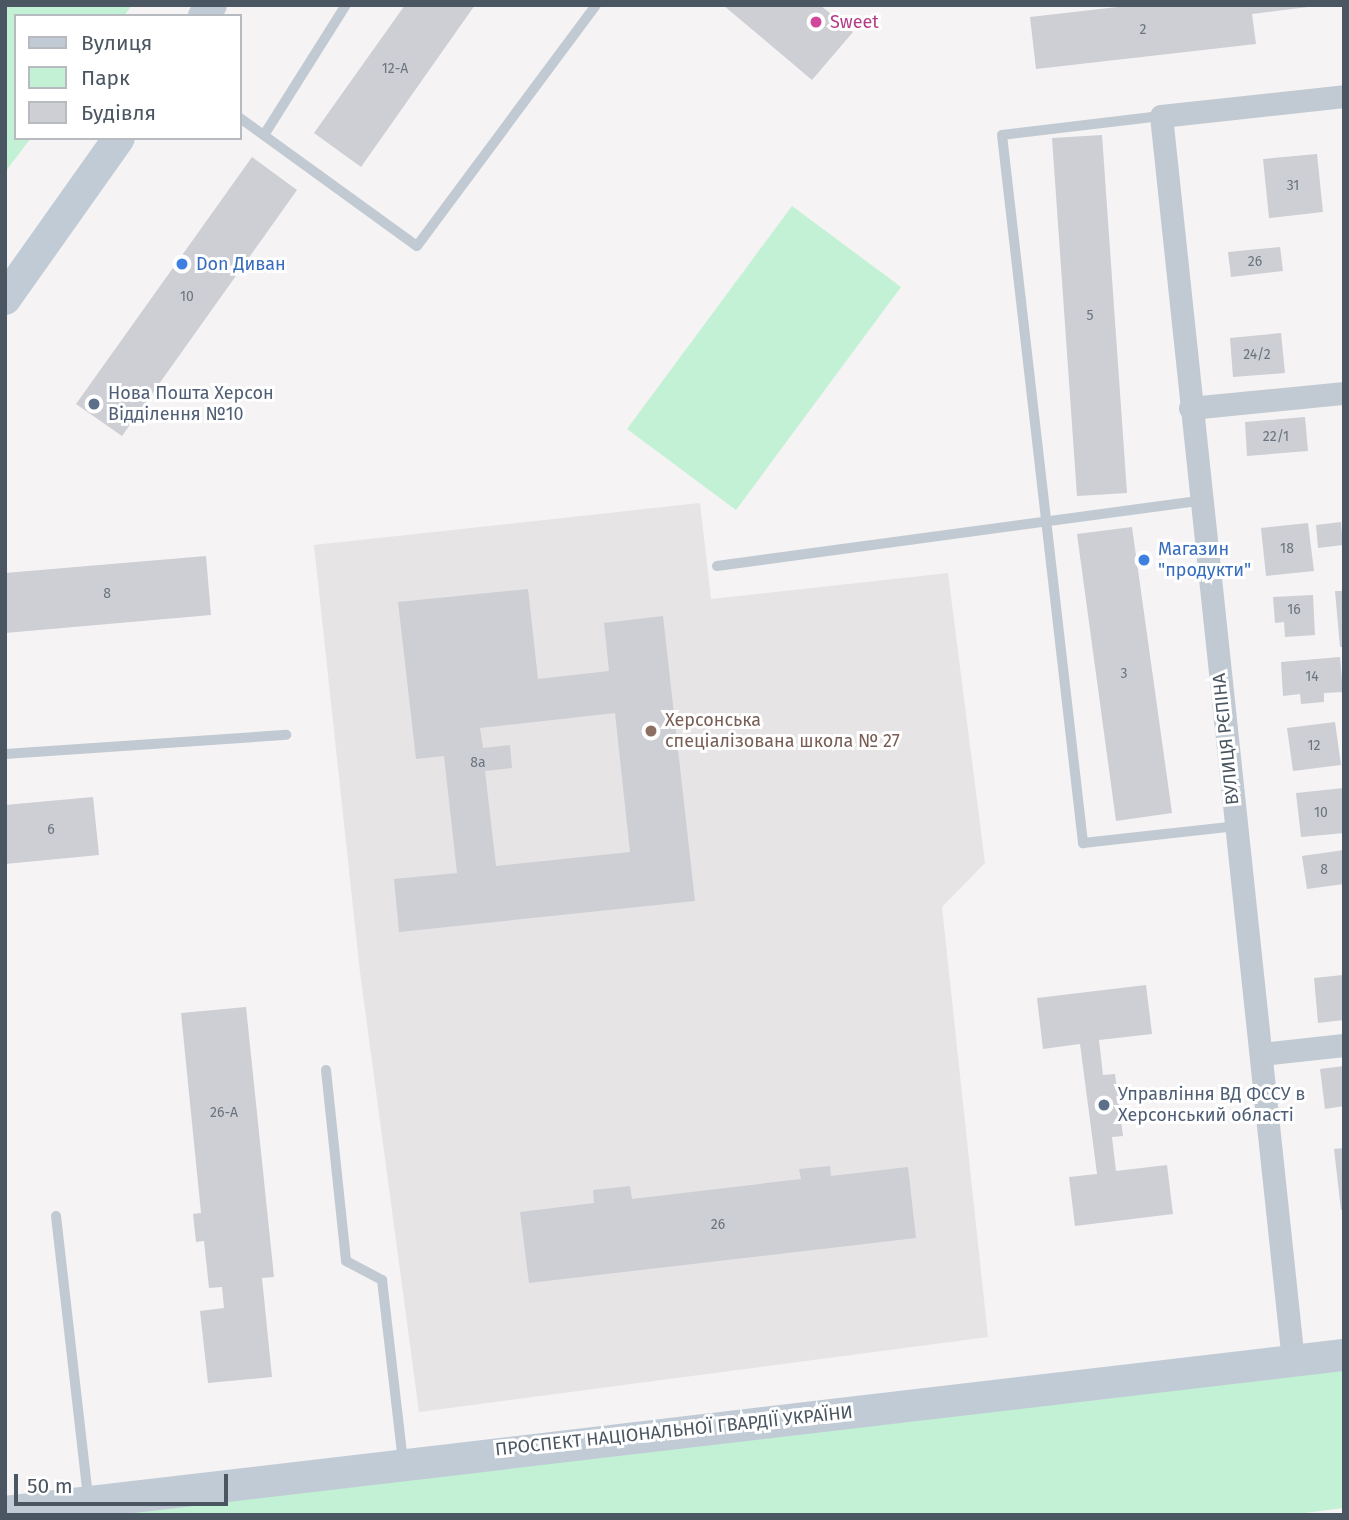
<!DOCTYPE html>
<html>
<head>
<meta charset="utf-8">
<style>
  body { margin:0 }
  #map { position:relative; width:1349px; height:1520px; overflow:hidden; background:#f5f3f3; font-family:"Fira Sans",sans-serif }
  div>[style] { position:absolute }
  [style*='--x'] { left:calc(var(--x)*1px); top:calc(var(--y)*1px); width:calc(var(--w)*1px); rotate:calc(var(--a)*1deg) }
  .education>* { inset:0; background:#e6e4e5 }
  .green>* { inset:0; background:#c3f1d5 }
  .building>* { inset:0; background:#cdcfd5 }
  .lane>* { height:10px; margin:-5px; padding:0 5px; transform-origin:5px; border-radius:5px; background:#c1cad2 }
  .street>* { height:23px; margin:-11.5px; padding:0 11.5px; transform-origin:11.5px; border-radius:11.5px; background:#c1cad2 }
  .secondary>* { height:32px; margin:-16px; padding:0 16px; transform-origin:16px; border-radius:16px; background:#c1cbd6 }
  .dots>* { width:19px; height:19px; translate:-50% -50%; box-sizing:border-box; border:4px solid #fff; border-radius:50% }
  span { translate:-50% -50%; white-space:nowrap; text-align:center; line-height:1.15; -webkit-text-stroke:6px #fff; paint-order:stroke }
  .number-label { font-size:14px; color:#6b747e }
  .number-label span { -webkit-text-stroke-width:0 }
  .hotel-label { font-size:18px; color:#b23c85 }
  .left { translate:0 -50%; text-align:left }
  .shop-label { font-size:18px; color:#366cbe }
  .service-label { font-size:18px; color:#4e5e75 }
  .education-label { font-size:18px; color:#785e54 }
  .street-label { font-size:18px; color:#4a5661 }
  .frame { position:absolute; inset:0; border:7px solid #4a5661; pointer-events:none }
  .legend { position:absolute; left:14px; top:14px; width:228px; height:126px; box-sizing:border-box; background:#fff; border:2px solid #b7bbc0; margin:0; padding:9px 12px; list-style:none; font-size:21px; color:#4a5661 }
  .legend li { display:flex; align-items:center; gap:14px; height:35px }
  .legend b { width:35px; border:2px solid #b7bbc0 }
  .scale { position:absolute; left:14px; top:1474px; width:214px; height:32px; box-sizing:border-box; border:4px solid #4a5661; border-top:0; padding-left:9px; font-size:21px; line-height:24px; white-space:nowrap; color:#4a5661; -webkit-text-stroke:5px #fff; paint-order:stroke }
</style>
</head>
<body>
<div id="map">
  <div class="education">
    <div style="clip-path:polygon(700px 503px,711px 599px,948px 573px,985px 863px,942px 907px,988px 1337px,419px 1412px,360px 972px,314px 545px)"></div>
  </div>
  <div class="green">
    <div style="clip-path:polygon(5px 5px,132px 5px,124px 16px,16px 16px,16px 138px,31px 138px,5px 172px)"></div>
    <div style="clip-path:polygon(792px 206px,901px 287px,736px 510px,627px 429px)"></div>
    <div style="clip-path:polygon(1344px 1368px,1344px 1508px,1289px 1515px,98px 1515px)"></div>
  </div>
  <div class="building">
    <div style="clip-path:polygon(405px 5px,475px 5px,361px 167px,314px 133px)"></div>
    <div style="clip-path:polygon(723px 5px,820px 5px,853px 32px,812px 80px)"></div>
    <div style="clip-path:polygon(1135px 5px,1308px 5px,1308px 7px,1252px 14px,1256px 44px,1036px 69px,1030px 17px)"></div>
    <div style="clip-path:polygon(1102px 135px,1127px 493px,1077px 496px,1052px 138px)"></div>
    <div style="clip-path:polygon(1317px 154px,1323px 212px,1269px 218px,1263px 159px)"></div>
    <div style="clip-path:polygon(252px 157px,297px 190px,122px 436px,76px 404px)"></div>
    <div style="clip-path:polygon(1280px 247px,1283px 271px,1231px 277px,1228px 252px)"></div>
    <div style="clip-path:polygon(1281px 333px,1285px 373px,1233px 377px,1230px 338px)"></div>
    <div style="clip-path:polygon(1305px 417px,1308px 451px,1247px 456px,1245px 422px)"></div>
    <div style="clip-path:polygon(1341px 522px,1343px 545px,1318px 548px,1316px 525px)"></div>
    <div style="clip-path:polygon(1308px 523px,1314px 571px,1266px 576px,1261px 528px)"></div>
    <div style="clip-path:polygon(1132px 527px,1172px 813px,1116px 821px,1077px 534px)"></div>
    <div style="clip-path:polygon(206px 556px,211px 615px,5px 633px,5px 573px)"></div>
    <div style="clip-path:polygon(evenodd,528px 589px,538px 679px,609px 671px,604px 623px,663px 616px,695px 901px,399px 932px,394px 879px,457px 873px,444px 756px,416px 759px,398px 602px,528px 589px,615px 713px,630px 852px,496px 866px,485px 771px,512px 768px,510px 745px,483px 748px,480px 728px,615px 713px)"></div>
    <div style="clip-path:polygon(1335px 591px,1344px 591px,1344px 647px,1340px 647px)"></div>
    <div style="clip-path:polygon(1313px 595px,1315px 635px,1285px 637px,1284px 622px,1275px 623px,1273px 597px)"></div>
    <div style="clip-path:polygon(1340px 657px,1343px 692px,1324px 693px,1324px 702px,1301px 704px,1300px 694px,1283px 696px,1281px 662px)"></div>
    <div style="clip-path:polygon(1335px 722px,1341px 765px,1293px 771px,1287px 728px)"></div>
    <div style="clip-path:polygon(1344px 788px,1344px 833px,1301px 837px,1296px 793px)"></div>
    <div style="clip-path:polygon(93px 797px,99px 855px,5px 864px,5px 805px)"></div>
    <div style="clip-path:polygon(1344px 850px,1344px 884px,1307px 889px,1302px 856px)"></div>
    <div style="clip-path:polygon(1343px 975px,1344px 1020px,1318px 1023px,1314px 978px)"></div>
    <div style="clip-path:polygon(1146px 985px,1152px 1034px,1099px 1040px,1103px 1075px,1115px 1074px,1123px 1136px,1112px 1137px,1116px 1171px,1167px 1165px,1173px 1214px,1075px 1226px,1069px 1177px,1097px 1174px,1080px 1044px,1043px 1049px,1037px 998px)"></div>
    <div style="clip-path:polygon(246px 1007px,274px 1277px,262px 1278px,272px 1377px,208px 1383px,200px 1311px,224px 1308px,222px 1287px,209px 1288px,204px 1241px,196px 1242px,193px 1214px,201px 1213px,181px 1013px)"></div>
    <div style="clip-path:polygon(1344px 1066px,1344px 1106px,1325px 1109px,1320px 1069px)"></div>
    <div style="clip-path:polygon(1344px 1148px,1344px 1209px,1341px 1210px,1334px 1149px)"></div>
    <div style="clip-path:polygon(830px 1166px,831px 1176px,908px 1167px,916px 1238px,529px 1283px,520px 1212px,594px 1203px,593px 1190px,630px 1186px,632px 1199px,801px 1179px,799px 1169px)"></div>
  </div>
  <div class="lane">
    <div style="--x:1161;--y:116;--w:160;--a:173.2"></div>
    <div style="--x:1002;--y:135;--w:713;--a:83.47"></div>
    <div style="--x:1083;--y:843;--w:154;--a:-6.3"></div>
    <div style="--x:240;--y:118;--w:218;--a:35.9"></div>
    <div style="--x:417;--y:246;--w:300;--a:-53.4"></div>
    <div style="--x:264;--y:135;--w:154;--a:-57.8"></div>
    <div style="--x:717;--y:566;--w:487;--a:-7.7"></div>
    <div style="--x:5;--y:754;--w:282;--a:-3.9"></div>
    <div style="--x:326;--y:1070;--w:192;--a:84"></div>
    <div style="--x:346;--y:1261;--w:41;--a:27.8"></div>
    <div style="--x:382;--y:1280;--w:183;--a:83.4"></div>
    <div style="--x:56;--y:1216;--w:285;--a:83.5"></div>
  </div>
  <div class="street">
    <div style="--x:1190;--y:408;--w:155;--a:-5.6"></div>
    <div style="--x:1261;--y:1054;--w:83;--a:-6.2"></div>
    <div style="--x:1293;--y:1361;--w:1252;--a:-96.05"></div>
    <div style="--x:1161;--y:116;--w:184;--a:-6.2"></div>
  </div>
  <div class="secondary">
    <div style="--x:204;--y:16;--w:13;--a:-58"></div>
    <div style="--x:5;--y:299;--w:197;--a:-54.7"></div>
    <div style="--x:5;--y:1512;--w:1348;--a:-6.69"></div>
  </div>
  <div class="dots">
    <div style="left:816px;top:22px;background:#d1479c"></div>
    <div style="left:182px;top:264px;background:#3f7fe0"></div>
    <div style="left:94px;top:404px;background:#5c6f8a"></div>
    <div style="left:1144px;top:560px;background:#3f7fe0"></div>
    <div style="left:651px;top:731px;background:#8d6e63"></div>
    <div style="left:1104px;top:1105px;background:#5c6f8a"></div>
  </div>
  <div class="number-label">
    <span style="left:1143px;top:30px">2</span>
    <span style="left:395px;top:69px">12-А</span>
    <span style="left:1293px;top:186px">31</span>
    <span style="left:1255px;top:262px">26</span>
    <span style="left:187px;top:297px">10</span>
    <span style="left:1090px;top:316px">5</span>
    <span style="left:1257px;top:355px">24/2</span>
    <span style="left:1276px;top:437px">22/1</span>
    <span style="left:1287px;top:549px">18</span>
    <span style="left:107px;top:594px">8</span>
    <span style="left:1294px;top:610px">16</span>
    <span style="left:1124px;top:674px">3</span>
    <span style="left:1312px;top:677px">14</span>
    <span style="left:1314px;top:746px">12</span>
    <span style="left:478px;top:763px">8а</span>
    <span style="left:1321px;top:813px">10</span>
    <span style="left:51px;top:830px">6</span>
    <span style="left:1324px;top:870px">8</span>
    <span style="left:224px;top:1113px">26-А</span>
    <span style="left:718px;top:1225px">26</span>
  </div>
  <div class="hotel-label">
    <span class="left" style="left:830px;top:22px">Sweet</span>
  </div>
  <div class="shop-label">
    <span class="left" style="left:196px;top:264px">Don Диван</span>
    <span class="left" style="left:1158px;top:560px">Магазин<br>"продукти"</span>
  </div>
  <div class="service-label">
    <span class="left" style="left:108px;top:404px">Нова Пошта Херсон<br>Відділення №10</span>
    <span class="left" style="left:1118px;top:1105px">Управління ВД ФССУ в<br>Херсонський області</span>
  </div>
  <div class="education-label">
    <span class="left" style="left:665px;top:731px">Херсонська<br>спеціалізована школа № 27</span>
  </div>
  <div class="street-label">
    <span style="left:1226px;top:739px;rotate:-96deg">ВУЛИЦЯ РЄПІНА</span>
    <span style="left:674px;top:1431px;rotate:-6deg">ПРОСПЕКТ НАЦІОНАЛЬНОЇ ГВАРДІЇ УКРАЇНИ</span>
  </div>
  <div class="frame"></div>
  <ul class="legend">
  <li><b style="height:9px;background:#c1cbd6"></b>Вулиця</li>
  <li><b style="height:19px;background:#c3f1d5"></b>Парк</li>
  <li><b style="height:19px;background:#cdcfd5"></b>Будівля</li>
  </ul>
  <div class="scale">50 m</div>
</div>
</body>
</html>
